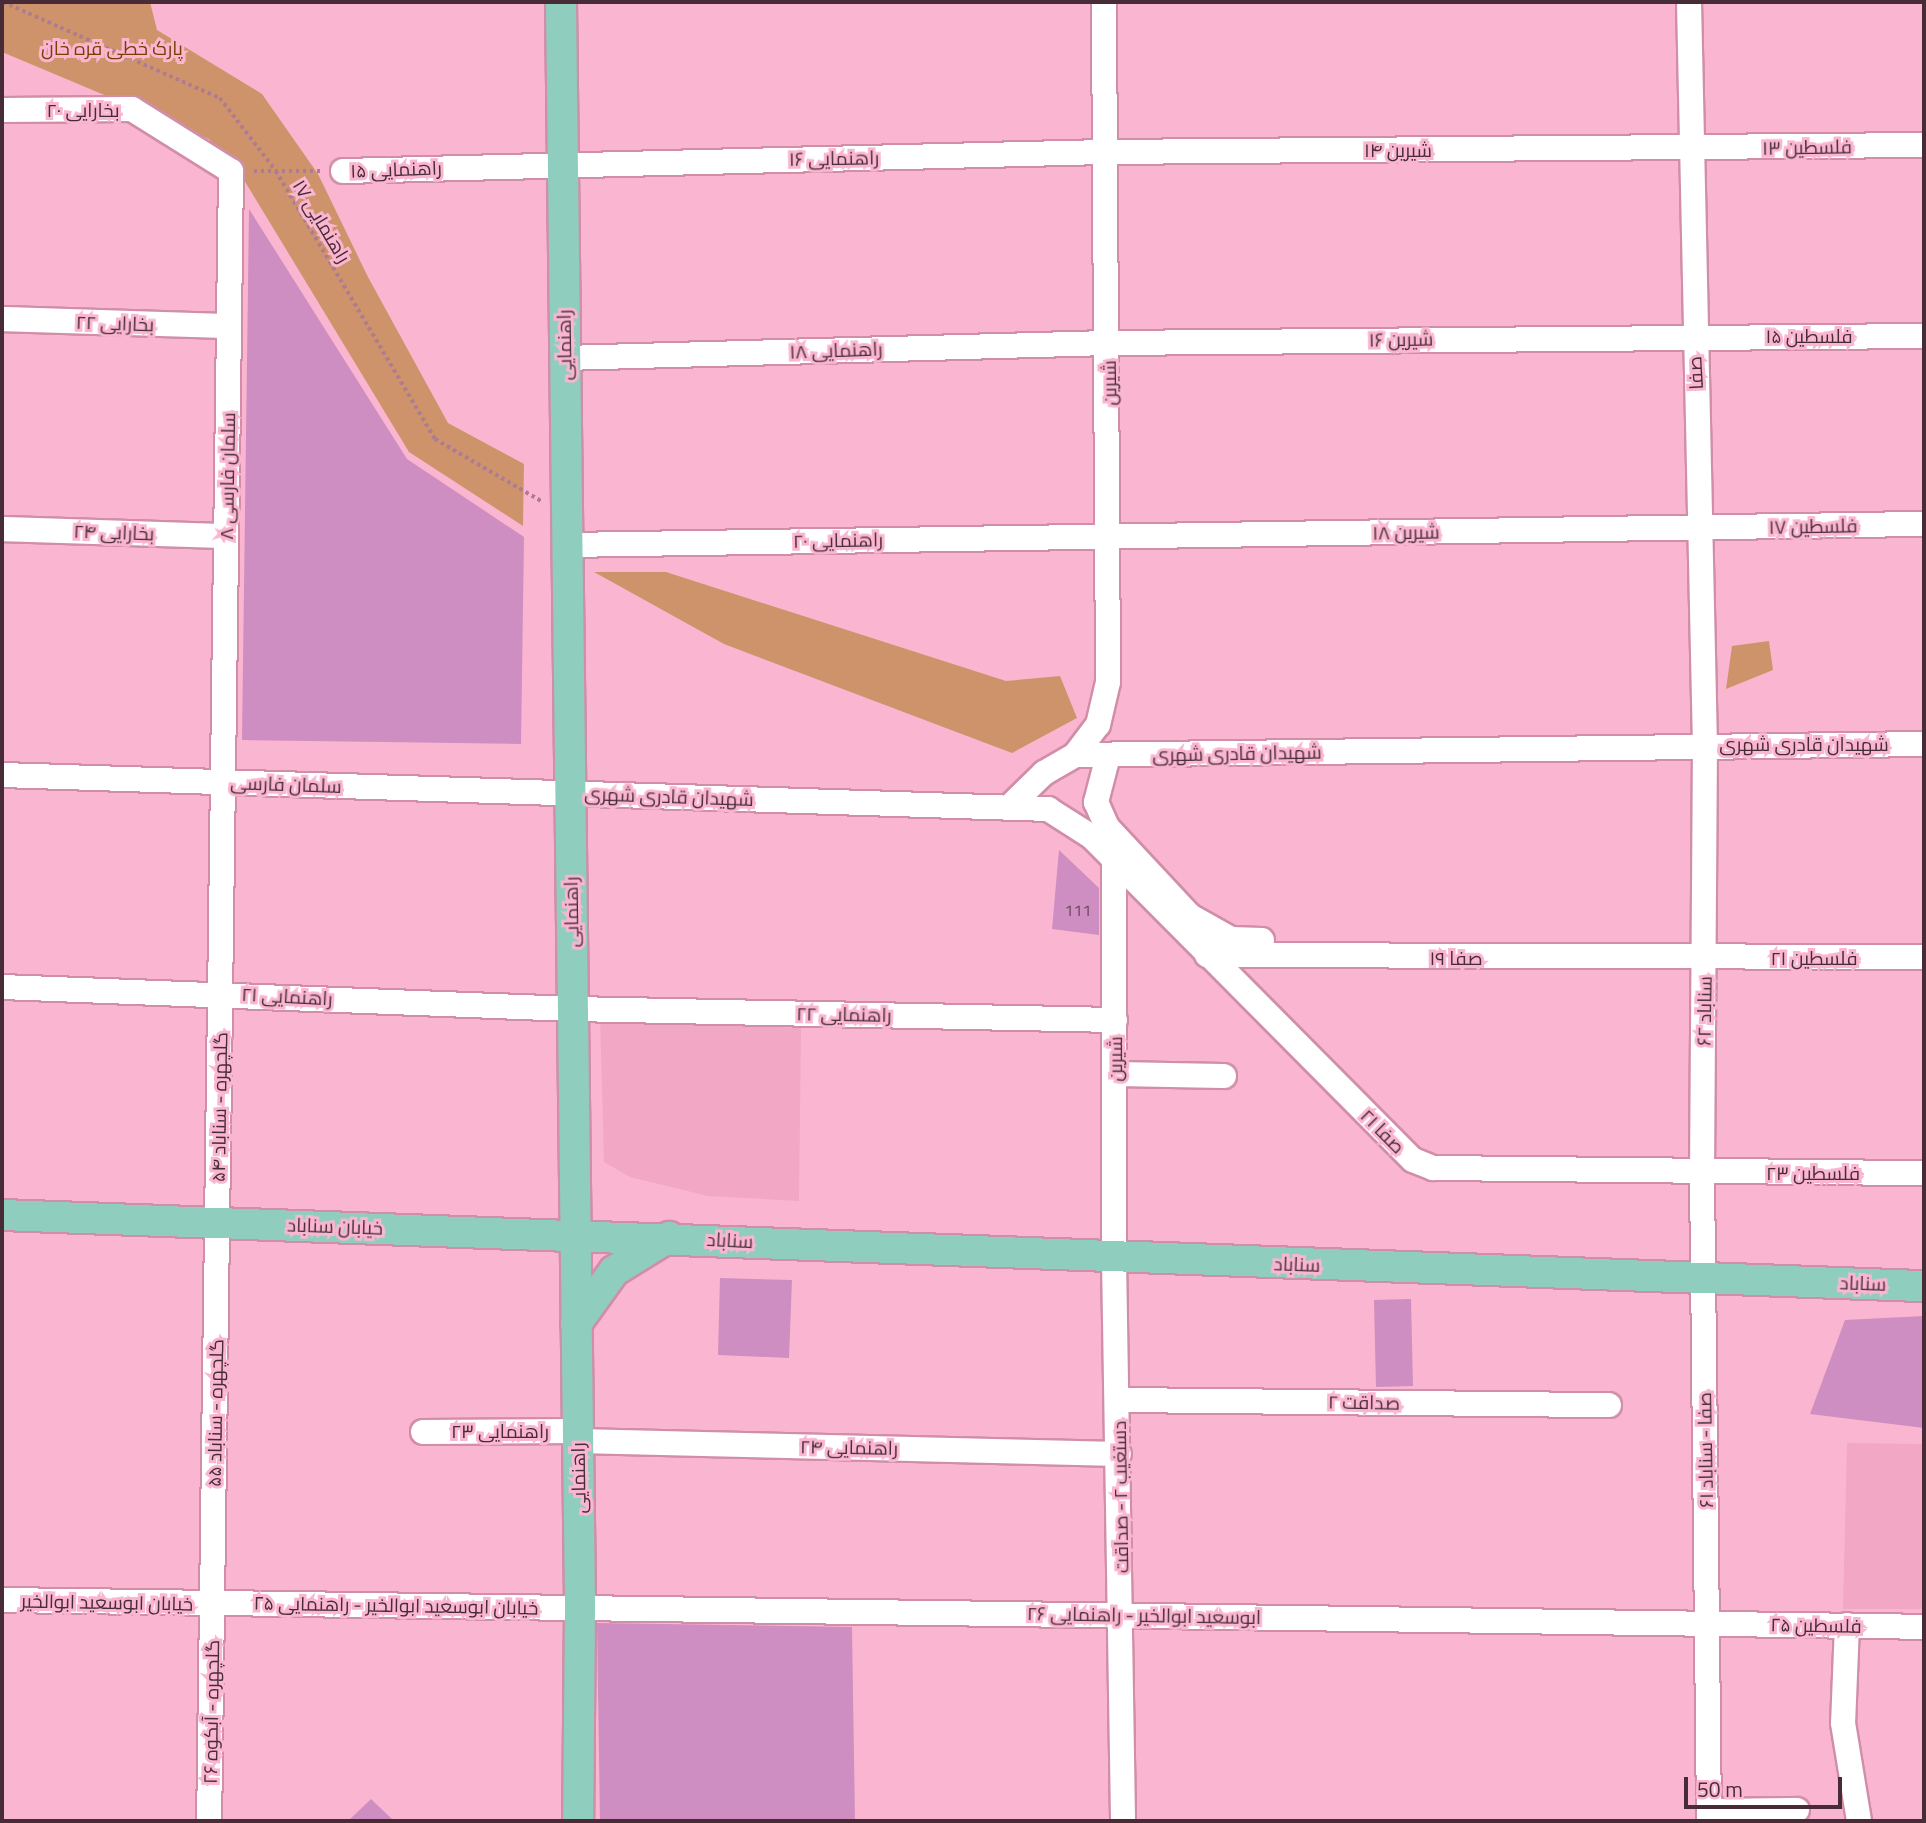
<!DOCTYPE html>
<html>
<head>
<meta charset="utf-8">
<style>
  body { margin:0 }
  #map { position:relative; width:1926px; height:1823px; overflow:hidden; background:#fab6d0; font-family:"Titillium Web",Cairo,sans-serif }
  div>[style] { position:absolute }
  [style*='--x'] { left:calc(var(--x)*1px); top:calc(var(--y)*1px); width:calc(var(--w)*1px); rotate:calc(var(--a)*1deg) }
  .built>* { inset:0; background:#f2a7c4 }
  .green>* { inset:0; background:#ce936b }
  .building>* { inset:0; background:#ce8ec1 }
  .path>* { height:3.5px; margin-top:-1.75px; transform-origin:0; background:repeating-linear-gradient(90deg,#ae7b8f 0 3.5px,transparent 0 7px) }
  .roads { filter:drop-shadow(2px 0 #d08ea8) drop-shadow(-2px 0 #d08ea8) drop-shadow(0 2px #d08ea8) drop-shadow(0 -2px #d08ea8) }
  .minor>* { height:24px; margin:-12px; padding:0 12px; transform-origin:12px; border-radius:12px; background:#fff }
  .major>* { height:30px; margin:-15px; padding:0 15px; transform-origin:15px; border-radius:15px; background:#8fcebe }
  span { translate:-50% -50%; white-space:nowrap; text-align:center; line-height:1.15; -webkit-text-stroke:6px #fab6d0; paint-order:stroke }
  .number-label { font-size:16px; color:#69445a }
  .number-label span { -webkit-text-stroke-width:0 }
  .park-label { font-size:19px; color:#7b3d04 }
  .street-label { font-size:19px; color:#472c37 }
  .frame { position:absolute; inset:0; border:4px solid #472c37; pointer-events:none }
  .scale { position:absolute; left:1684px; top:1777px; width:158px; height:32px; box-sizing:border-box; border:4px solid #472c37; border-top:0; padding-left:9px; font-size:21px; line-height:24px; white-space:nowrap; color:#472c37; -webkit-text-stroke:5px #fab6d0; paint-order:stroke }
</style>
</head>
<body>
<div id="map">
  <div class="built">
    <div style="clip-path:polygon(600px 1018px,801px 1028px,799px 1201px,708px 1196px,630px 1177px,604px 1162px)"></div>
    <div style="clip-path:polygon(1847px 1443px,1924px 1444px,1924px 1609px,1843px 1609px)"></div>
  </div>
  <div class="green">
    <div style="clip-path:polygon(2px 2px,150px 2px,157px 30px,262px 94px,318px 174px,368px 277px,448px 423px,524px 464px,523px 526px,409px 452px,244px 180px,209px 139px,2px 52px)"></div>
    <div style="clip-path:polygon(594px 572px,666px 572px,1006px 681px,1060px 676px,1077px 718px,1012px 753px,724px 644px)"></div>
    <div style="clip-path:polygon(1769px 641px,1773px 670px,1726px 689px,1732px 646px)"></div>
  </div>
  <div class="building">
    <div style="clip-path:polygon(249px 209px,407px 459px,524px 537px,521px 744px,242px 740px)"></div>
    <div style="clip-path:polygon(1059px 850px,1099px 888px,1099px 935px,1052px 929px)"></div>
    <div style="clip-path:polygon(720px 1278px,792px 1280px,789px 1358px,718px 1355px)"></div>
    <div style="clip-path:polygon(1411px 1299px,1413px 1386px,1376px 1387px,1374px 1300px)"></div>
    <div style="clip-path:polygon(1924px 1316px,1924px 1428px,1810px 1414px,1845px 1320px)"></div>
    <div style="clip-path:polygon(597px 1623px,852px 1627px,855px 1821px,600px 1821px)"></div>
    <div style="clip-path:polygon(371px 1799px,394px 1821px,348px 1821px)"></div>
  </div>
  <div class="path">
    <div style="--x:3;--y:2;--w:237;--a:23.9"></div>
    <div style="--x:220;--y:98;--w:92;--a:52.5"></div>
    <div style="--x:276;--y:171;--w:312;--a:59.3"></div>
    <div style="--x:435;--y:439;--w:125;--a:30.3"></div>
    <div style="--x:254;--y:171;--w:69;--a:0"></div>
  </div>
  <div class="roads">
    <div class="minor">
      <div style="--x:1689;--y:2;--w:743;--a:88.77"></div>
      <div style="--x:1705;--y:745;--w:428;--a:90.4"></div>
      <div style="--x:1702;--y:1173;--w:648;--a:89.38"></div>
      <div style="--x:2;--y:110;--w:130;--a:-0.4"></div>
      <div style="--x:132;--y:109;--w:117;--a:32.1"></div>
      <div style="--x:231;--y:171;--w:1650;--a:90.76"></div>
      <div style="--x:343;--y:171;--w:763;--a:-1.43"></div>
      <div style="--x:1106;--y:152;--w:818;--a:-0.49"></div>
      <div style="--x:2;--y:319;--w:227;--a:1.8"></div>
      <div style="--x:564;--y:358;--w:544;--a:-1.58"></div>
      <div style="--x:1108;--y:343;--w:816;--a:-0.49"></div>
      <div style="--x:2;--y:529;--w:224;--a:1.8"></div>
      <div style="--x:566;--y:545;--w:1358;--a:-0.89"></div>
      <div style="--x:1075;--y:755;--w:38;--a:-53"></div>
      <div style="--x:1098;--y:725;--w:44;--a:-76.9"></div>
      <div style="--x:1108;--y:682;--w:680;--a:-90.34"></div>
      <div style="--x:1108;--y:756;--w:48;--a:104.6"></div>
      <div style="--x:1096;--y:802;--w:27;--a:66"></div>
      <div style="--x:1107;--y:827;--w:122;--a:47"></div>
      <div style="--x:1190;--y:916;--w:47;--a:29.3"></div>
      <div style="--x:1231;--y:939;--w:31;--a:2"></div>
      <div style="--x:2;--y:775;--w:1047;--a:1.86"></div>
      <div style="--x:1048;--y:809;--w:52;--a:32.5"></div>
      <div style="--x:1092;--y:837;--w:455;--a:45.2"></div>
      <div style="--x:1413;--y:1160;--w:22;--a:22"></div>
      <div style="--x:1433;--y:1168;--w:491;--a:0.6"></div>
      <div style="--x:1009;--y:807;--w:49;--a:-44.2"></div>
      <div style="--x:1044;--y:773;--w:36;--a:-30"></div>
      <div style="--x:1075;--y:755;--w:849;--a:-0.74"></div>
      <div style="--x:1114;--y:860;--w:398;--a:90"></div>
      <div style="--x:1114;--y:1258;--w:563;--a:89.08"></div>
      <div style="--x:1207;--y:955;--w:717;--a:0.16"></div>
      <div style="--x:2;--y:987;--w:570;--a:2.21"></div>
      <div style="--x:572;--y:1009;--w:543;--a:1.16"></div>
      <div style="--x:1115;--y:1074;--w:109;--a:1.1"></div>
      <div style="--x:1119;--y:1400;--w:490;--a:0.6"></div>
      <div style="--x:423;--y:1432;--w:155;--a:-0.4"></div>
      <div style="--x:578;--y:1441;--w:541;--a:1.38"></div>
      <div style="--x:2;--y:1600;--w:1922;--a:0.8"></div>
      <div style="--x:1847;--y:1625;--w:98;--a:92.3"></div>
      <div style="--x:1843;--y:1723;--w:99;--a:80.7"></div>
      <div style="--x:1709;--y:1811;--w:88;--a:-0.7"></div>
    </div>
    <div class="major">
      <div style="--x:561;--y:2;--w:1605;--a:89.32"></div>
      <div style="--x:580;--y:1607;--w:214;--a:90.5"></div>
      <div style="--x:2;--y:1215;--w:1923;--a:2.12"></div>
      <div style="--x:576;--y:1324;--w:65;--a:-54.4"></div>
      <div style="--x:614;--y:1271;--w:65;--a:-31.7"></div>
    </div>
  </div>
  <div class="number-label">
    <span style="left:1078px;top:910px">111</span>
  </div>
  <div class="park-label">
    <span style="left:112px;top:48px">پارک خطی قره خان</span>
  </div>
  <div class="street-label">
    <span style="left:83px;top:110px">بخارایی ۲۰</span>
    <span style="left:1807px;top:147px;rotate:-1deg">فلسطین ۱۳</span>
    <span style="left:1398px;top:150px">شیرین ۱۴</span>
    <span style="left:834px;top:158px;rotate:-1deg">راهنمایی ۱۶</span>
    <span style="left:396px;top:169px;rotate:-2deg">راهنمایی ۱۵</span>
    <span style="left:322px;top:221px;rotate:59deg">راهنمایی ۱۷</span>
    <span style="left:115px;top:323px;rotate:2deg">بخارایی ۲۲</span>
    <span style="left:1809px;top:336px">فلسطین ۱۵</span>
    <span style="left:1401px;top:339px;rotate:-1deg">شیرین ۱۶</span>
    <span style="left:564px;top:345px;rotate:-91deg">راهنمایی</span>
    <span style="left:836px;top:350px;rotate:-2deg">راهنمایی ۱۸</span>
    <span style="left:1695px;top:373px;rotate:-93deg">صفا</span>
    <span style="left:1109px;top:383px;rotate:-91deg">شیرین</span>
    <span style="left:227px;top:476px;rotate:-89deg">سلمان فارسی ۸</span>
    <span style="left:1813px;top:526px;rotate:-1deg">فلسطین ۱۷</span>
    <span style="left:114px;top:532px;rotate:2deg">بخارایی ۲۴</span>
    <span style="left:1406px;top:532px;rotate:-1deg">شیرین ۱۸</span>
    <span style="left:838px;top:540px;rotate:-1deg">راهنمایی ۲۰</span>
    <span style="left:1804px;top:744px">شهیدان قادری شهری</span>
    <span style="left:1237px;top:753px;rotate:-1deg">شهیدان قادری شهری</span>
    <span style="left:286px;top:784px;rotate:2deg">سلمان فارسی</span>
    <span style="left:669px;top:796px;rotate:2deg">شهیدان قادری شهری</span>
    <span style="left:571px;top:912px;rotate:-91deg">راهنمایی</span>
    <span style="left:1456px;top:958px">صفا ۱۹</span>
    <span style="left:1814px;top:958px">فلسطین ۲۱</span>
    <span style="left:287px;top:996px;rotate:3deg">راهنمایی ۲۱</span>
    <span style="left:1704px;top:1011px;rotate:-89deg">سناباد ۶۲</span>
    <span style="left:844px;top:1014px;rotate:1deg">راهنمایی ۲۲</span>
    <span style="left:1115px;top:1059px;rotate:-90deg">شیرین</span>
    <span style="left:219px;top:1107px;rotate:-89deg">گلچهره - سناباد ۵۴</span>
    <span style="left:1383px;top:1131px;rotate:45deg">صفا ۲۱</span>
    <span style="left:1813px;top:1173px">فلسطین ۲۳</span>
    <span style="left:335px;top:1226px;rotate:2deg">خیابان سناباد</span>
    <span style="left:730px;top:1240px;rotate:3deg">سناباد</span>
    <span style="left:1297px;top:1264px;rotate:2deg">سناباد</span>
    <span style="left:1863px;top:1283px;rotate:2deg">سناباد</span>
    <span style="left:1364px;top:1402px;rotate:1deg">صداقت ۲</span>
    <span style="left:215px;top:1413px;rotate:-89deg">گلچهره - سناباد ۵۵</span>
    <span style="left:500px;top:1431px">راهنمایی ۲۳</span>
    <span style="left:849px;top:1447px;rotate:1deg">راهنمایی ۲۴</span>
    <span style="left:1705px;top:1450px;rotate:-91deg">صفا - سناباد ۶۱</span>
    <span style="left:578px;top:1478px;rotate:-91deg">راهنمایی</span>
    <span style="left:1120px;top:1497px;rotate:-91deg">دستغیب ۲ - صداقت</span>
    <span style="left:107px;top:1602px;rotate:1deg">خیابان ابوسعید ابوالخیر</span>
    <span style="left:396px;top:1605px;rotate:1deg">خیابان ابوسعید ابوالخیر - راهنمایی ۲۵</span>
    <span style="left:1144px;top:1615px;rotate:1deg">ابوسعید ابوالخیر - راهنمایی ۲۶</span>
    <span style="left:1816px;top:1625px;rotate:1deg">فلسطین ۲۵</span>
    <span style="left:211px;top:1712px;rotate:-89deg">گلچهره - آبکوه ۲۶</span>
  </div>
  <div class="frame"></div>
  <div class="scale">50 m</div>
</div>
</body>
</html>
